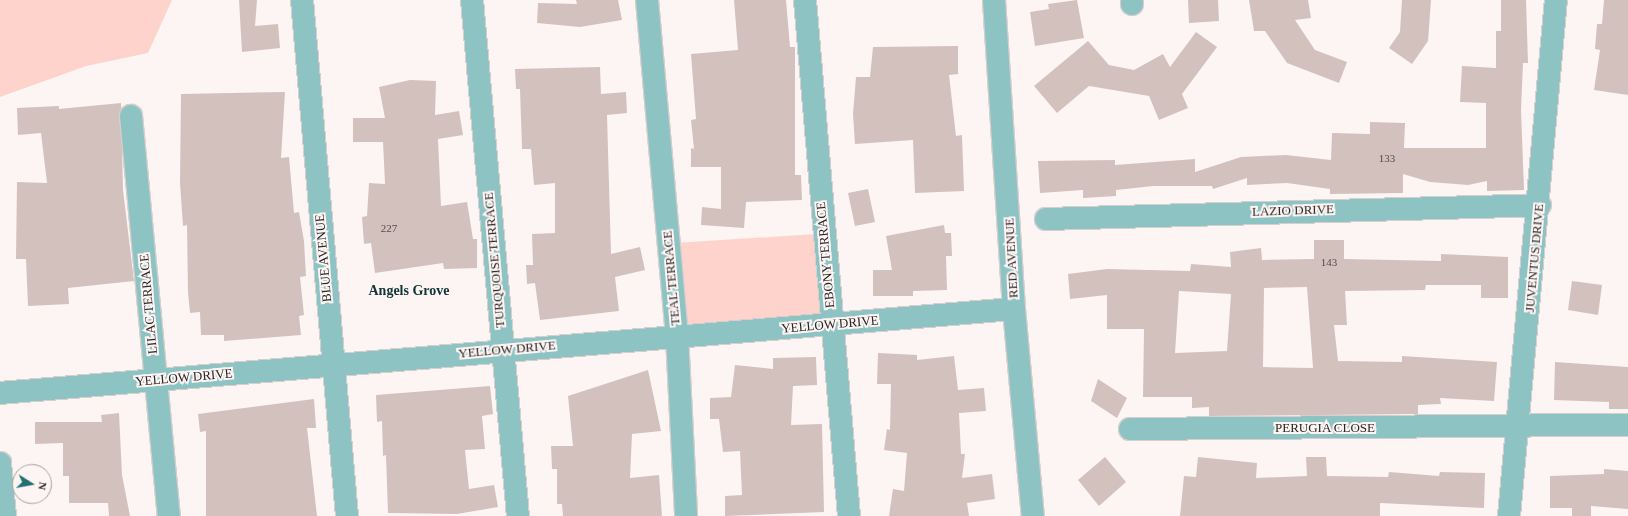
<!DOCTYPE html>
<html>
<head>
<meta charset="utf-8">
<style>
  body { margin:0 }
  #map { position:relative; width:1628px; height:516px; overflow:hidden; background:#fdf5f4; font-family:Georgia,serif }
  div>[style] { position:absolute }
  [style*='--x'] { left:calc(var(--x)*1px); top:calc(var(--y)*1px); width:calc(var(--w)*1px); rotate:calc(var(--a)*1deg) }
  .green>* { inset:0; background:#fed3cb }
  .building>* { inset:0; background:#d3c1be }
  .roads { filter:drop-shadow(1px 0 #d7cfce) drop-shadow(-1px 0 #d7cfce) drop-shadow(0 1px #d7cfce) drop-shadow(0 -1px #d7cfce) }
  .minor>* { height:22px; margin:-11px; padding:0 11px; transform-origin:11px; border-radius:11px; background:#8ec3c4 }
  span { translate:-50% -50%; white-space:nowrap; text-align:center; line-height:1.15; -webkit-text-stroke:4px #fdf5f4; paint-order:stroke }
  .number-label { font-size:11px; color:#544a49 }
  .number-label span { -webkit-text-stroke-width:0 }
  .street-label { font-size:13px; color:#2a2322 }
  .neighbourhood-label { font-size:14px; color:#103435; font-weight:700 }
  .north { position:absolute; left:12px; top:464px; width:40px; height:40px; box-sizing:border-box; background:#fdf5f4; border:1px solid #a9a1a0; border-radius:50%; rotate:101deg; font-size:11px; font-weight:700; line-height:16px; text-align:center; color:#2a2322 }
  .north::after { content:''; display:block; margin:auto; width:14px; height:18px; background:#246f72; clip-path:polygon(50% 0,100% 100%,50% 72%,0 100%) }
</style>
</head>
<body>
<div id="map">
  <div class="green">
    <div style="clip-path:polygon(0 0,172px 0,148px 53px,86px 66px,0 97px)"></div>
    <div style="clip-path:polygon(816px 234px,822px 315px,681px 326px,675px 243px)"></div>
  </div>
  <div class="building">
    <div style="clip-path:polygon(239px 0,257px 0,255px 26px,278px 24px,280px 48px,242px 52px)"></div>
    <div style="clip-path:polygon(576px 0,618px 0,622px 20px,580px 27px,537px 23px,538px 3px,577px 4px)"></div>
    <div style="clip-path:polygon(734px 0,786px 0,790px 47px,795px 47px,795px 175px,801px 175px,802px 200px,746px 202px,744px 228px,701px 225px,702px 207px,721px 209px,721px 167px,691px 167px,691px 148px,694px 149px,691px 120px,696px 119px,691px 54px,738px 50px)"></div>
    <div style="clip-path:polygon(1077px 0,1084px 38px,1035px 46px,1030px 12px,1049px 9px,1048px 4px)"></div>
    <div style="clip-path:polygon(1188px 0,1218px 0,1219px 21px,1189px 23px)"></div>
    <div style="clip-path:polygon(1249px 0,1308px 0,1311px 18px,1295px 20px,1315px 50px,1347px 62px,1339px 83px,1287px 63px,1265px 31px,1254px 31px)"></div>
    <div style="clip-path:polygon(1402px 0,1431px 0,1428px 41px,1412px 64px,1389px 48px,1400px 32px)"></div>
    <div style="clip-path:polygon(1501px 0,1526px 0,1528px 63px,1523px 63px,1521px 110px,1524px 190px,1487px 191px,1487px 181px,1468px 185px,1430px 182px,1403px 174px,1403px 193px,1330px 194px,1330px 189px,1287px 183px,1247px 185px,1247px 178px,1213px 189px,1212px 186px,1153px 186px,1116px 190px,1116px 196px,1083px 198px,1083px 190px,1040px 193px,1038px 161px,1115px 160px,1115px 165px,1195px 159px,1195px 172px,1241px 157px,1286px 155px,1331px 160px,1332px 133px,1370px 134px,1370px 122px,1405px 123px,1404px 148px,1486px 148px,1486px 103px,1460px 102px,1462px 66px,1496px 68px,1496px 31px,1501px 31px)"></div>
    <div style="clip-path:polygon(1604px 0,1628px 0,1628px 95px,1594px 90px,1600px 50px,1595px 49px,1597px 24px,1602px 24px)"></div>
    <div style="clip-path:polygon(1196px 32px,1217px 47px,1182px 94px,1188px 108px,1159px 120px,1149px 96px,1089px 86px,1057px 113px,1034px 86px,1088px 41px,1109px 65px,1134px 70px,1163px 54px,1170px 67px)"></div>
    <div style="clip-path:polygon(958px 46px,958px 74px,949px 75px,956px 136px,962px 135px,964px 191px,915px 193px,913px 140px,855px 144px,853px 114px,856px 77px,870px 77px,873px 47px)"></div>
    <div style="clip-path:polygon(600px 67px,601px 94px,626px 92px,627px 113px,607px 115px,611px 254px,640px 247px,645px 270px,615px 277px,619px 311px,540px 320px,535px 283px,527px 284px,526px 265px,533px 265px,532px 234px,555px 233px,555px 183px,534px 185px,531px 149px,522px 149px,520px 89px,516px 89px,515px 69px)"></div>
    <div style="clip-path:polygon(410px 80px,436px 81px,435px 115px,459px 111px,463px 135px,438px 139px,441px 206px,467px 202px,473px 239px,477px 239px,477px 268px,444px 269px,443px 263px,375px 273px,371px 243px,364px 244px,362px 217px,367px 216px,369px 183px,385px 184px,383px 142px,353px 142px,353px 118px,385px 118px,379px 87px)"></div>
    <div style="clip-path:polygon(285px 92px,281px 158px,289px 157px,294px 213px,299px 212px,304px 241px,306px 276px,300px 277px,304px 315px,299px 316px,301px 335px,224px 341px,224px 335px,201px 335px,200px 312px,190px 313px,188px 292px,187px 225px,183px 226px,180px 183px,181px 94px)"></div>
    <div style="clip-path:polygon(121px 103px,123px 190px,134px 281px,68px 288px,69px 304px,28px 306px,26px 259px,16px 259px,17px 182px,47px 183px,41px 133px,18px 135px,17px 108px,59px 106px,59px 109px)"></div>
    <div style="clip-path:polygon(868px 189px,875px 222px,855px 226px,848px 193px)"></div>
    <div style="clip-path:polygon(944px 225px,945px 233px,951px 233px,952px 256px,946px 256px,947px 290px,913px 291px,913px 296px,873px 296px,873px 270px,892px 270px,886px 236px)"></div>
    <div style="clip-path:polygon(evenodd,1314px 240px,1344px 240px,1344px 259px,1441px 261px,1441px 254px,1508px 257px,1508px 298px,1481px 298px,1481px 285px,1426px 285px,1425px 290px,1345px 291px,1347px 325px,1334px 325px,1338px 361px,1402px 362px,1402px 356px,1497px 362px,1494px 401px,1440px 398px,1441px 404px,1418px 405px,1418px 414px,1209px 416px,1209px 407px,1192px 408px,1192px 397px,1143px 397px,1144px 329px,1107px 329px,1107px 295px,1070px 299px,1068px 274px,1107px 269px,1190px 271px,1191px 264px,1231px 267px,1230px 252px,1261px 248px,1262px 260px,1314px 259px,1314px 240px,1307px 287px,1313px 368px,1263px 367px,1264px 288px,1307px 287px,1314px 240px,1179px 291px,1231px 294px,1227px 351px,1175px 353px,1179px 291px)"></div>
    <div style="clip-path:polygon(1572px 281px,1602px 285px,1598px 315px,1568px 310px)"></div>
    <div style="clip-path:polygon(878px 353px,917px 355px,917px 360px,954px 356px,958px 390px,984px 388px,986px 411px,959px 413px,961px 454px,965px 454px,962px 478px,992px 474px,995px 499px,967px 503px,969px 516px,889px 516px,893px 489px,904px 491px,907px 453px,884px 450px,887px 429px,890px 430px,891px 384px,877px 384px)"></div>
    <div style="clip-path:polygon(816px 357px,817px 385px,793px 386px,791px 425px,822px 424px,824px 512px,725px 516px,725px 496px,742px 495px,740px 451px,723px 452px,719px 419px,710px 419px,710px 398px,731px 397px,735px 365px,773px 369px,773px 358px)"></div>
    <div style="clip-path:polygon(1555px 362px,1628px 367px,1628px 409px,1609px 409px,1609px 402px,1554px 400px)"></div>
    <div style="clip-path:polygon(648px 370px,661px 431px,632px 434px,630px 478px,659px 475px,662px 516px,563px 516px,562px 504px,557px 504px,557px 469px,552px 469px,551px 446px,573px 446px,568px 396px)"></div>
    <div style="clip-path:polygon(1098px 379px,1127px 398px,1117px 418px,1091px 401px)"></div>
    <div style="clip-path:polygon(490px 386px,493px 414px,482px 416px,485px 449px,465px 450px,469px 489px,494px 485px,498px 507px,457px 514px,388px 513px,386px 455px,383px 456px,382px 421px,377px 422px,376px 395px)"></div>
    <div style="clip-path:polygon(314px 399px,316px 428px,307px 428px,317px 516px,206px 516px,206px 431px,200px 432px,198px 414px)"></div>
    <div style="clip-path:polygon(119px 413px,122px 475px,130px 516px,109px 516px,108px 503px,69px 503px,69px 476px,63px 476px,63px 443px,35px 444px,35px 422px,102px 422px,101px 415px)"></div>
    <div style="clip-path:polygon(1105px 457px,1126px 482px,1099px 506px,1078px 480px)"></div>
    <div style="clip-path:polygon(1198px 457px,1257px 463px,1256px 478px,1307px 476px,1306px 457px,1326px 457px,1327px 476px,1388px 477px,1389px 472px,1439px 476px,1440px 472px,1485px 473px,1484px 508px,1380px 503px,1380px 516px,1180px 516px,1184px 476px,1196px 477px)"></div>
    <div style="clip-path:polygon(1604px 469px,1628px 471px,1628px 509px,1591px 506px,1591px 516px,1572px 516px,1572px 508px,1550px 508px,1550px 476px,1604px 474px)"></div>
  </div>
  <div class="roads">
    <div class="minor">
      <div style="--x:302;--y:0;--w:518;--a:85.02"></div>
      <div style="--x:472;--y:0;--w:518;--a:84.91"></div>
      <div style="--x:647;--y:0;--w:337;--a:84.9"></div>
      <div style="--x:677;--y:336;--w:180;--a:87.1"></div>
      <div style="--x:805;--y:0;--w:518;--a:85.13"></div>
      <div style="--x:994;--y:0;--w:310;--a:86.3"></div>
      <div style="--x:1014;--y:309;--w:208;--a:84.8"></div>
      <div style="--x:1132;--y:0;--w:4;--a:90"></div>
      <div style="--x:131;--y:116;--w:402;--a:84.6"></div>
      <div style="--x:1046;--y:219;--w:494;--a:-1.6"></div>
      <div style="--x:0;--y:393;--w:1017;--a:-4.74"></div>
      <div style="--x:1130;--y:429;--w:498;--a:-0.5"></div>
      <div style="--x:0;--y:463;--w:53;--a:84.6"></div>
      <div style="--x:1509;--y:516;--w:518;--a:-84.8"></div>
    </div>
  </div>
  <div class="number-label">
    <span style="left:1387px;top:158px">133</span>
    <span style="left:389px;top:228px">227</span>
    <span style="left:1329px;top:262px">143</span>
  </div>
  <div class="street-label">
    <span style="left:1293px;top:211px;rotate:-2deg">LAZIO DRIVE</span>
    <span style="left:826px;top:255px;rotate:-95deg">EBONY TERRACE</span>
    <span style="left:324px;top:258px;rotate:-95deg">BLUE AVENUE</span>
    <span style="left:1012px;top:258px;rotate:-93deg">RED AVENUE</span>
    <span style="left:1535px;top:258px;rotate:-85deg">JUVENTUS DRIVE</span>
    <span style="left:495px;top:260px;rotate:-95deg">TURQUOISE TERRACE</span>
    <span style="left:672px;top:278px;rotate:-95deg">TEAL TERRACE</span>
    <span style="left:149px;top:304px;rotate:-95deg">LILAC TERRACE</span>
    <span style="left:830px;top:325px;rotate:-5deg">YELLOW DRIVE</span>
    <span style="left:507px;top:350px;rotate:-5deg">YELLOW DRIVE</span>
    <span style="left:184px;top:378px;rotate:-5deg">YELLOW DRIVE</span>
    <span style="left:1325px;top:428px">PERUGIA CLOSE</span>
  </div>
  <div class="neighbourhood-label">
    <span style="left:409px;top:291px">Angels Grove</span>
  </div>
  <div class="north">N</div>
</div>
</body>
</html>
